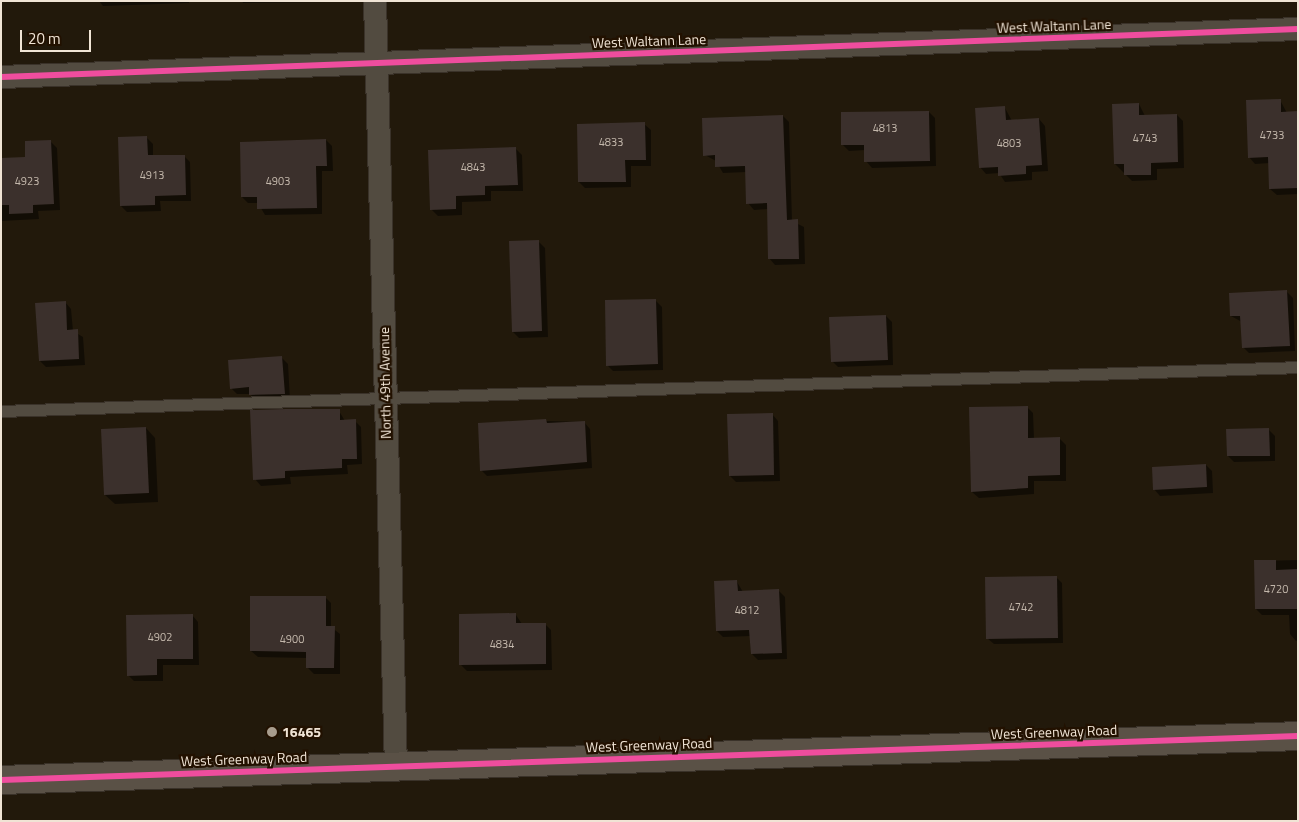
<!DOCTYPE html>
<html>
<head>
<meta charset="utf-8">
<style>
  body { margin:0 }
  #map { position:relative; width:1299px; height:822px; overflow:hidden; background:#22190b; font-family:"Titillium Web",sans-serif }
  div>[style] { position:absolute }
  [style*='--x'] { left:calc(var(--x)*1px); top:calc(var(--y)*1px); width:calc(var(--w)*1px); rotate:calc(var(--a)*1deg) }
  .shadow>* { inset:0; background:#0007 }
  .building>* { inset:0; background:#3b302c }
  .roads { filter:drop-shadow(1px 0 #3a3229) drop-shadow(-1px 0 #3a3229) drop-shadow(0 1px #3a3229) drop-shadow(0 -1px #3a3229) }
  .lane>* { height:11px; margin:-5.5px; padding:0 5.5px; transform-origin:5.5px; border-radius:5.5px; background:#524b40 }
  .street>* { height:22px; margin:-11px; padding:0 11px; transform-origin:11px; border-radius:11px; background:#524b40 }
  .secondary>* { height:28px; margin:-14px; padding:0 14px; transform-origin:14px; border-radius:14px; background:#5a5146 }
  .cycleway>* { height:6px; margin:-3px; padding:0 3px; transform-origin:3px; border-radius:3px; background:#ef4d9e }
  .dots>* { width:14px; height:14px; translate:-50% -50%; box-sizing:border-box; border:2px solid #210; border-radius:50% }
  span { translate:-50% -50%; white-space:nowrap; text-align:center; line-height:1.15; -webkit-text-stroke:4.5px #210; paint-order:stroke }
  .number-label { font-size:11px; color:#c3b7ab }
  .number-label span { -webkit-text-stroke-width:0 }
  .street-label { font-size:14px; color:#f0e4d5 }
  .poi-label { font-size:14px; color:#f0e4d5; font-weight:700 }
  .left { translate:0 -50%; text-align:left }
  .frame { position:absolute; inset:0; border:2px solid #f0e4d5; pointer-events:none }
  .scale { position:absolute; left:20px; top:30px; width:71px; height:22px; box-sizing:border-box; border:2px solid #f0e4d5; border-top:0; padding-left:6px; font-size:15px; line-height:18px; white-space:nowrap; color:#f0e4d5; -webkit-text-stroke:4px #210; paint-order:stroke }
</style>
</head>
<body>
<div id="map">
  <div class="shadow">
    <div style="clip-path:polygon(99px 1px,189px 1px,189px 3px,103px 6px)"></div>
    <div style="clip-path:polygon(242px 1px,328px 1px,328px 2px,243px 3px)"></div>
    <div style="clip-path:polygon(1280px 100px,1287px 113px,1298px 113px,1298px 194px,1277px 195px,1270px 189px,1270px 163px,1255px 164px,1249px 157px)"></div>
    <div style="clip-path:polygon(1139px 104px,1145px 116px,1177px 115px,1183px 121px,1184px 168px,1157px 169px,1157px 180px,1132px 181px,1115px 164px)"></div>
    <div style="clip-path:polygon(1005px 108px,1012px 121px,1039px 119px,1045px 126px,1048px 171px,1032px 172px,1032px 180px,1005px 182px,999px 173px,986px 174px,980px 167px)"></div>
    <div style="clip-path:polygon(929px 112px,935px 118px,936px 166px,872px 168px,866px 161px,865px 150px,849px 151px,842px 144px)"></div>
    <div style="clip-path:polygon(783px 116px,789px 122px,792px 221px,804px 227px,805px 264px,775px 265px,769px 258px,768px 209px,754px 210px,748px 203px,746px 172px,723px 173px,716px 161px,705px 155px)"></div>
    <div style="clip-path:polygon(644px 124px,651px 130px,651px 166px,631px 166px,631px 187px,585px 188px,579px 182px)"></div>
    <div style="clip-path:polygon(147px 138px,153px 144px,153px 157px,184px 156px,190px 162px,191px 201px,160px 201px,161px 211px,127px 212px,121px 206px)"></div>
    <div style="clip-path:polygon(326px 140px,332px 146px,333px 171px,322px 171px,322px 214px,265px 215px,258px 203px,248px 203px,242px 197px)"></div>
    <div style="clip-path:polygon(51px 142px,57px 148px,60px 210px,38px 211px,39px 219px,1px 221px,1px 159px,27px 158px)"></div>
    <div style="clip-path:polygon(516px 149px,522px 155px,523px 191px,491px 191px,491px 201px,462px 202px,462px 215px,438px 216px,431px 209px)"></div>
    <div style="clip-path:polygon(539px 242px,545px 248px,548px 337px,519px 338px,513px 332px)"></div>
    <div style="clip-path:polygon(1287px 292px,1293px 298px,1295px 351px,1249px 353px,1243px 347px,1242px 322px,1231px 316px)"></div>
    <div style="clip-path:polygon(656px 301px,662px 307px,663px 370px,613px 371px,607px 365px)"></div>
    <div style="clip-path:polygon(65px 302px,71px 309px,73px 331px,83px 337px,85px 365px,46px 367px,40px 361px)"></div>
    <div style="clip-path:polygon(886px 316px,892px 322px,893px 365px,838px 367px,832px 361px)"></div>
    <div style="clip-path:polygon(282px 358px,288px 364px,290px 400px,257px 401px,250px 394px,237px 394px,231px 388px)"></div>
    <div style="clip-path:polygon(1027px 407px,1033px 413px,1034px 439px,1059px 438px,1066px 445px,1066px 481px,1034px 481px,1034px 494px,979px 498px,972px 492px)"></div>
    <div style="clip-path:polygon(339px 411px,345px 421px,355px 421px,361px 427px,362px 464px,347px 465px,348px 474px,290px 477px,291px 484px,261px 486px,255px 479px)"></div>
    <div style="clip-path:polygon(772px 414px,778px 421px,780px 481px,736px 482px,730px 476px)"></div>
    <div style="clip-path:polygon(546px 421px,584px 422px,590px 429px,592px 468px,487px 476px,481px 470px)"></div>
    <div style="clip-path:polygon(146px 428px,155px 438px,158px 502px,115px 504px,105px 495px)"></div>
    <div style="clip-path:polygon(1269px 430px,1275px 436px,1275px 461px,1234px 462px,1228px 456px)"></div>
    <div style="clip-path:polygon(1206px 465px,1212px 471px,1213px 493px,1160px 496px,1154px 489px)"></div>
    <div style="clip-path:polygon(1298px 560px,1298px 640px,1296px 641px,1290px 634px,1289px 615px,1262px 615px,1256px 609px,1255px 561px)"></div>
    <div style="clip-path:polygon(1056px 577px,1062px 583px,1063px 643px,994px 644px,987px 638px)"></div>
    <div style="clip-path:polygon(737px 582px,743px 592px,778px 590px,785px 597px,787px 659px,758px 660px,752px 654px,751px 636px,723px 637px,717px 631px)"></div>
    <div style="clip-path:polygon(325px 597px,331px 603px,331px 627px,340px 634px,340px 674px,314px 674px,308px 668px,308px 658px,258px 657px,251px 651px)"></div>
    <div style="clip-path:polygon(192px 615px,198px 622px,199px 665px,163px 665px,163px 681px,134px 681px,128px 675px)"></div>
    <div style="clip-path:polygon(516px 615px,522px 624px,545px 624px,551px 630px,552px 670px,467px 671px,461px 665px)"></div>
  </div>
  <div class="building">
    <div style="clip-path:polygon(1281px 99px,1281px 112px,1298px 111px,1298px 188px,1269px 189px,1268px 157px,1248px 158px,1246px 100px)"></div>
    <div style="clip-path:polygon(1139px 103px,1139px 115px,1177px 114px,1178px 162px,1151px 163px,1151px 175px,1124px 175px,1124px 164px,1114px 164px,1112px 104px)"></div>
    <div style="clip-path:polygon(1005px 106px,1006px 120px,1039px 118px,1042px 165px,1026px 166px,1026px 174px,998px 176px,998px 167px,979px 168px,975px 108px)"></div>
    <div style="clip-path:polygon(929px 111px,930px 161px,864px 162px,864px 145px,841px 145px,841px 112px)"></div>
    <div style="clip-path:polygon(783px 115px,787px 220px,798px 219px,799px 259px,768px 259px,767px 203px,746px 204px,745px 166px,715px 167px,715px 155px,703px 156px,702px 118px)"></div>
    <div style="clip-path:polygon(645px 122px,646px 160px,625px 160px,626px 182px,578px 182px,577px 124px)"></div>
    <div style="clip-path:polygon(147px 136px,148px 155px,185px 155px,186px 195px,155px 196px,155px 205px,120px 206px,118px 137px)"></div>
    <div style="clip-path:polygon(326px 139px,327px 166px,316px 166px,317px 208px,257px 209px,257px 197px,241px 197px,240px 142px)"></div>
    <div style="clip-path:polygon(51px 140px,54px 204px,33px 205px,33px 213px,9px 214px,9px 205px,1px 205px,1px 158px,25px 157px,25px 141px)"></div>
    <div style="clip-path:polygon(516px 147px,518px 185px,485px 186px,485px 195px,456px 196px,456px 209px,430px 210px,428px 150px)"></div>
    <div style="clip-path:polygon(539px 240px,542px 331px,512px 332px,509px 241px)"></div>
    <div style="clip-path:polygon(1287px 290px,1290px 346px,1242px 348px,1240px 316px,1230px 316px,1229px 293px)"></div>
    <div style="clip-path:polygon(656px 299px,658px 364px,606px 366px,605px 300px)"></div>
    <div style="clip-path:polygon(66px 301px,67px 330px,78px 329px,79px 359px,39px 361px,35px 303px)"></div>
    <div style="clip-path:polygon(886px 315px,888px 360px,831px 362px,829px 317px)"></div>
    <div style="clip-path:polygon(282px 356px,285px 394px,249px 395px,249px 387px,230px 389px,228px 360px)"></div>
    <div style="clip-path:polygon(1028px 406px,1028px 438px,1060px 437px,1060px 475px,1028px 476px,1028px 488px,971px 492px,969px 407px)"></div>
    <div style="clip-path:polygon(286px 409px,340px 409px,340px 420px,356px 419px,357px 459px,342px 459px,342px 468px,285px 471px,285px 478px,253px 480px,250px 410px)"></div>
    <div style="clip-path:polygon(773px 413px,774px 475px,729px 476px,727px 414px)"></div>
    <div style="clip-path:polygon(546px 419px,547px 423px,585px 421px,587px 462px,480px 471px,478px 423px)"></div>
    <div style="clip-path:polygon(146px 427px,149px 493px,104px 495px,101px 429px)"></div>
    <div style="clip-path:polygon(1269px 428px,1270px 456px,1227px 456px,1226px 429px)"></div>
    <div style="clip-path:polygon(1206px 464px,1207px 487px,1153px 490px,1152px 467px)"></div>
    <div style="clip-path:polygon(1254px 560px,1276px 560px,1276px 570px,1298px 569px,1298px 609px,1255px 609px)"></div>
    <div style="clip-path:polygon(1057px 576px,1058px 638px,986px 639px,985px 577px)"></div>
    <div style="clip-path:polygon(737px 580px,738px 591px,779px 589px,782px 653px,751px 654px,749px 630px,716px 631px,714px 581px)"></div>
    <div style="clip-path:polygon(250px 596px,326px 596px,326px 626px,335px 626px,334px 668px,306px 668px,306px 652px,250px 651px)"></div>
    <div style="clip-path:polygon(516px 613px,516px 623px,546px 623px,546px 664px,459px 665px,459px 614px)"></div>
    <div style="clip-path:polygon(193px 614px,193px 659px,157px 659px,157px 675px,127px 676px,126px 615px)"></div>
  </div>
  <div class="roads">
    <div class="lane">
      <div style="--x:1;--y:411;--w:1298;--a:-1.94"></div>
    </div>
    <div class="street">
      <div style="--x:375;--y:1;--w:765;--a:88.43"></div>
      <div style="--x:1;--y:77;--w:1298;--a:-2.12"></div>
    </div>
    <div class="secondary">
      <div style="--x:1;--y:780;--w:1298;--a:-1.94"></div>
    </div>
  </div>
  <div class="cycleway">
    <div style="--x:1;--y:77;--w:1298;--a:-2.12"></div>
    <div style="--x:1;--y:780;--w:1298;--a:-1.94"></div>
  </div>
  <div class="dots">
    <div style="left:272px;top:732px;background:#a89d8e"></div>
  </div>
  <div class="number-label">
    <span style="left:885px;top:128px">4813</span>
    <span style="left:1272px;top:135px">4733</span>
    <span style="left:1145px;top:138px">4743</span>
    <span style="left:611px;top:142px">4833</span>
    <span style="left:1009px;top:143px">4803</span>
    <span style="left:473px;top:167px">4843</span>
    <span style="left:152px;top:175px">4913</span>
    <span style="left:27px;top:181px">4923</span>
    <span style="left:278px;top:181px">4903</span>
    <span style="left:1276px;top:589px">4720</span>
    <span style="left:1021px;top:607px">4742</span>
    <span style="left:747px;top:610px">4812</span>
    <span style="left:160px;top:637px">4902</span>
    <span style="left:292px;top:639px">4900</span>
    <span style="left:502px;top:644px">4834</span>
  </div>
  <div class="street-label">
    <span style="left:1054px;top:26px;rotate:-2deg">West Waltann Lane</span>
    <span style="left:649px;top:41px;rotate:-2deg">West Waltann Lane</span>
    <span style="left:385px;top:383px;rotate:-91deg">North 49th Avenue</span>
    <span style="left:1054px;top:732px;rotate:-2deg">West Greenway Road</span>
    <span style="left:649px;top:745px;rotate:-2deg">West Greenway Road</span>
    <span style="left:244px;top:759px;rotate:-2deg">West Greenway Road</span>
  </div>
  <div class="poi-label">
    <span class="left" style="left:282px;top:732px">16465</span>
  </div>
  <div class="frame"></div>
  <div class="scale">20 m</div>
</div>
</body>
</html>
